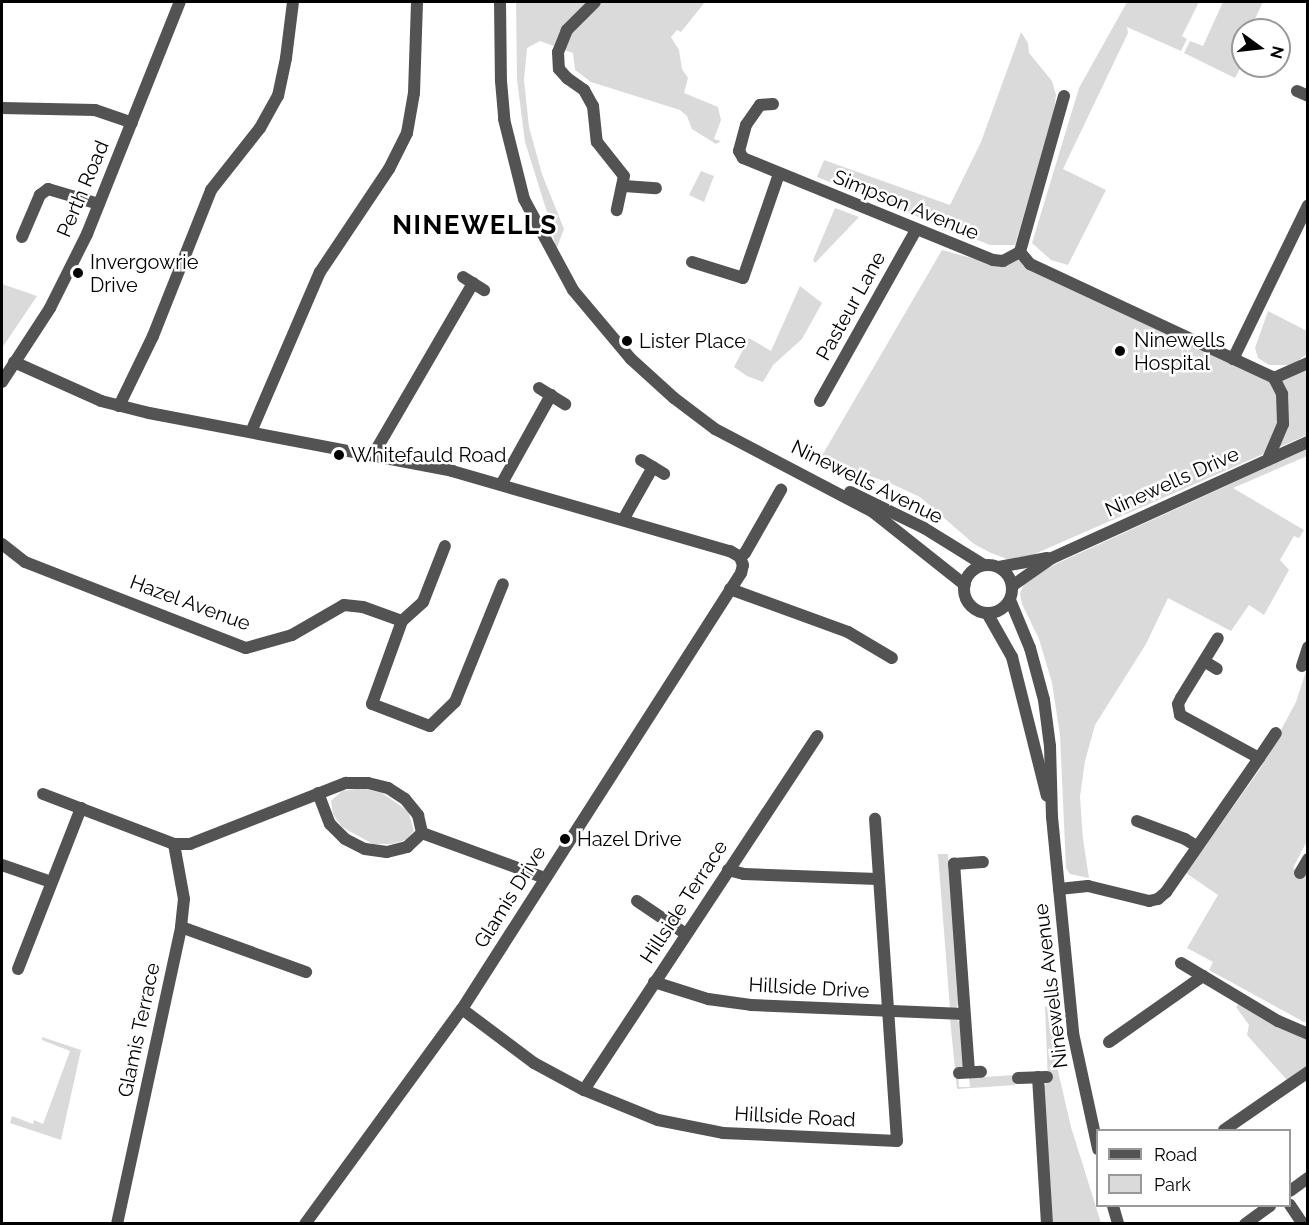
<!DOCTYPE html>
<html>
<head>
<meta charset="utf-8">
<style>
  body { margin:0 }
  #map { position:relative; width:1309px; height:1225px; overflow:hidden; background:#fff; font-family:Raleway,sans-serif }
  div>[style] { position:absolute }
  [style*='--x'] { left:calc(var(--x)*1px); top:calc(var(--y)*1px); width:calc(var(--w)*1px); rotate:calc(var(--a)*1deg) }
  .green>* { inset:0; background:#dadada }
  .minor>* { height:12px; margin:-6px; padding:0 6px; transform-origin:6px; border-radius:6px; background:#535353 }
  .minor>.ring { margin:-6px; padding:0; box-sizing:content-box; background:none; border:12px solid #535353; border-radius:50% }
  .dots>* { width:16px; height:16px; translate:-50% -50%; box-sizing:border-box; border:3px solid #fff; border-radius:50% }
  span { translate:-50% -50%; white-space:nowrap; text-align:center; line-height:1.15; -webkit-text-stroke:5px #fff; paint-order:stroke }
  .street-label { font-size:20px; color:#000 }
  .poi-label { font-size:20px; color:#000 }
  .left { translate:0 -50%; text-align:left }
  .district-label { font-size:26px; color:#000; font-weight:700; letter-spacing:1.5px }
  .frame { position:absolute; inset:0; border:3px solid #000; pointer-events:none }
  .legend { position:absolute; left:1096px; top:1129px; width:195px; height:78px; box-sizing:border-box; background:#fff; border:2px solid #999; margin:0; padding:8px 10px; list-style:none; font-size:18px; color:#000 }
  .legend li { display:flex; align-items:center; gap:12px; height:30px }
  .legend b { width:30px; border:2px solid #999 }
  .north { position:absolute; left:1231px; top:18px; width:60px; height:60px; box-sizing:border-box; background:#fff; border:2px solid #999; border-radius:50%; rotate:105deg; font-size:16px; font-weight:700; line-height:24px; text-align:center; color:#000 }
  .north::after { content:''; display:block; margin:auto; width:21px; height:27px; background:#000; clip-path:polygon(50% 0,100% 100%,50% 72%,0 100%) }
</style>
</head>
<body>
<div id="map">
  <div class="green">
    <div style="clip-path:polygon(516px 2px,705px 2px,681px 32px,677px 30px,671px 37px,679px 50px,682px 69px,688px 78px,684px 93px,718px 107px,721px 120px,714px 139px,721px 141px,716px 144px,692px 129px,687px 116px,680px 110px,591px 82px,575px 70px,573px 53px,540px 41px,527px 48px,524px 80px,529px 127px,542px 174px,564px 229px,556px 250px,551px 225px,525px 142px,517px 80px)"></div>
    <div style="clip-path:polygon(1127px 2px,1199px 2px,1182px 36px,1187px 39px,1181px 51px,1127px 27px,1128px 33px,1063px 169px,1106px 190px,1068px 265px,1051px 260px,1032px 243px,1079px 88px)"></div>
    <div style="clip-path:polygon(1223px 2px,1263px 2px,1254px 21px,1261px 25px,1259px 30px,1243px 30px,1243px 63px,1235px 78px,1184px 53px,1190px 41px,1203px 46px)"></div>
    <div style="clip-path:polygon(1021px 32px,1028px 43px,1029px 53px,1052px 81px,1056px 95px,1054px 111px,1015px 245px,990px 245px,817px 177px,824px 160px,950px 205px,981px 142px)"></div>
    <div style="clip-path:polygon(701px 171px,714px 176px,704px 202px,689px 195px)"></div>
    <div style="clip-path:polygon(835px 208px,859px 217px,815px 263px,813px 260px)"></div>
    <div style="clip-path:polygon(942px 250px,997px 265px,1015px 259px,1234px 362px,1271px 383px,1307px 366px,1307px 435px,1030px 556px,1007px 559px,991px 553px,974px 544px,920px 497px,890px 483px,820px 459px)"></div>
    <div style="clip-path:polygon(2px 284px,37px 296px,2px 348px)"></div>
    <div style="clip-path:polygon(800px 286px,822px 303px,802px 339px,773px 365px,763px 382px,747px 376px,734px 367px,749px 338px,771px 351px)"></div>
    <div style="clip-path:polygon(1268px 311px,1307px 331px,1307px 354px,1292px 365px,1269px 365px,1258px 358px,1255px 348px)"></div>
    <div style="clip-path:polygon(1307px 449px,1307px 456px,1233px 488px,1304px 530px,1299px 538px,1294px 536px,1280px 560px,1289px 570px,1264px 615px,1249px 605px,1231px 631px,1168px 598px,1146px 644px,1095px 725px,1085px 761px,1080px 797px,1083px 839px,1089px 878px,1070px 874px,1066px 868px,1060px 735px,1052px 683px,1039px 639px,1022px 604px,1020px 594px,1024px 584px,1032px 575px)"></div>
    <div style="clip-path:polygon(1307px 668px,1307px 841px,1293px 868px,1307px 876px,1307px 1021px,1304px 1022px,1209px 970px,1213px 962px,1187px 948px,1218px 895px,1186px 873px,1260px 769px,1296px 702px)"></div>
    <div style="clip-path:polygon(362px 788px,382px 793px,408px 811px,414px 831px,406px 840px,392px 844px,373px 844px,342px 827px,333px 814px,331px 801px,342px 791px)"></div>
    <div style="clip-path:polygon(938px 854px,948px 854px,959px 1003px,956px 1008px,950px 1009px)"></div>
    <div style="clip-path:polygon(1239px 1004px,1307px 1039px,1307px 1066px,1287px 1080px,1247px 1035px,1249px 1025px,1236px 1007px)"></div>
    <div style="clip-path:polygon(1051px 1006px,1058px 1071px,1071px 1127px,1101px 1223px,1051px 1223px,1051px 1193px,1042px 1089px,1048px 1081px,1045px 1007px)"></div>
    <div style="clip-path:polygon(950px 1019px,957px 1020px,961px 1024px,964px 1064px,958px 1069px,959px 1087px,970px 1087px,969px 1078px,1014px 1075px,1015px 1085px,957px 1089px)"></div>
    <div style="clip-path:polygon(42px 1037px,81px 1050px,61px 1140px,10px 1123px,12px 1116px,33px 1124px,34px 1120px,43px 1124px,70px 1051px,42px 1040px)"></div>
  </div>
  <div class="minor">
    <div style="--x:500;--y:2;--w:79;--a:89.3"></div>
    <div style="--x:501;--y:81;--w:38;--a:85"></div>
    <div style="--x:504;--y:119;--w:82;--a:76"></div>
    <div style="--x:524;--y:199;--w:103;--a:61.7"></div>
    <div style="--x:573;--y:290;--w:90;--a:50"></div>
    <div style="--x:631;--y:359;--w:58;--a:42.2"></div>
    <div style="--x:674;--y:398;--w:51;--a:37.1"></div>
    <div style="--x:715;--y:429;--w:178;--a:27.7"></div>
    <div style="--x:873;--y:512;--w:117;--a:38.4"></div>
    <div style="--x:595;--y:2;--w:40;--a:135"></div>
    <div style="--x:567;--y:30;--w:24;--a:112"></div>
    <div style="--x:558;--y:52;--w:17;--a:87"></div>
    <div style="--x:559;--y:69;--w:12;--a:48"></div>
    <div style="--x:567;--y:78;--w:21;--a:35"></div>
    <div style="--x:584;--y:90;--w:18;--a:61"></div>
    <div style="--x:593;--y:106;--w:36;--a:84"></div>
    <div style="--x:597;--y:142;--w:43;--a:51.5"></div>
    <div style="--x:624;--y:176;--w:35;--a:102"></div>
    <div style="--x:1297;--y:91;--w:12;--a:24"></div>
    <div style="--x:1064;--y:96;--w:162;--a:105.8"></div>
    <div style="--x:1020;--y:252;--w:16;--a:50"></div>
    <div style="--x:1030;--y:264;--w:269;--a:25"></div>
    <div style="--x:1274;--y:378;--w:18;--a:63"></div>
    <div style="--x:1282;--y:394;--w:30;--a:88"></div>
    <div style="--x:1283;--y:424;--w:39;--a:113"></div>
    <div style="--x:773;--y:104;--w:13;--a:176"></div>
    <div style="--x:760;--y:105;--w:24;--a:125"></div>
    <div style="--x:746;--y:125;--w:27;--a:105"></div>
    <div style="--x:739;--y:151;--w:8;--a:60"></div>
    <div style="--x:743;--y:158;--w:270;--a:22.2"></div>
    <div style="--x:993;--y:260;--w:10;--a:6"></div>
    <div style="--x:1003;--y:261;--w:19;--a:-28"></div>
    <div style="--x:2;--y:108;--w:93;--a:1.2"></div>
    <div style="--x:95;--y:110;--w:39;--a:19"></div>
    <div style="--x:624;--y:186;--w:32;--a:4"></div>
    <div style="--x:22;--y:237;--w:46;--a:-66.8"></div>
    <div style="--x:40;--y:195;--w:10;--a:-37"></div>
    <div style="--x:48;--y:189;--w:53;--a:16.4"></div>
    <div style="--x:692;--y:262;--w:53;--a:17.4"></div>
    <div style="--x:743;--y:278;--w:110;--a:-70.9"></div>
    <div style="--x:463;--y:277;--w:25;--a:32"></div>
    <div style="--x:1233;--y:359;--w:171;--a:-64"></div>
    <div style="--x:14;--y:362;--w:95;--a:24.1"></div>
    <div style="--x:101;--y:401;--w:49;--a:14"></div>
    <div style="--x:149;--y:413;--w:309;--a:10.8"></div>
    <div style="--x:452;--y:471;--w:289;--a:16.1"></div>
    <div style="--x:730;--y:551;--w:12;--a:31"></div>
    <div style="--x:1274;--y:378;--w:37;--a:-24"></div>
    <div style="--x:2;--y:382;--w:88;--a:-57"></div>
    <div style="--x:50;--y:308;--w:83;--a:-63.4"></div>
    <div style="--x:87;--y:234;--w:250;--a:-68.2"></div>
    <div style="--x:539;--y:388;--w:31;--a:32"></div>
    <div style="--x:820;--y:401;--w:196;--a:-60.7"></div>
    <div style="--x:119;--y:406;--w:78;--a:-64.1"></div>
    <div style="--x:153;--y:336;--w:157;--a:-68.3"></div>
    <div style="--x:211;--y:190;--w:79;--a:-51.7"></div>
    <div style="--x:260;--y:128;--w:37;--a:-61"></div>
    <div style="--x:278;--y:96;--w:39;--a:-78"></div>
    <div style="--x:286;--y:58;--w:56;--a:-82.9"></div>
    <div style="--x:251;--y:432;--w:174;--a:-66.7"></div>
    <div style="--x:320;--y:272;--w:124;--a:-56.2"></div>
    <div style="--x:389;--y:169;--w:40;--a:-63.4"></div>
    <div style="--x:407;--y:133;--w:41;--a:-80.1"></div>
    <div style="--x:414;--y:93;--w:91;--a:-88.1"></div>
    <div style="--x:373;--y:455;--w:199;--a:-59.8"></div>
    <div style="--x:641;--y:460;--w:27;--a:31"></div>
    <div style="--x:502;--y:483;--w:101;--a:-60.9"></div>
    <div style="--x:850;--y:492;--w:82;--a:25.9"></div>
    <div style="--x:924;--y:528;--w:70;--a:31.7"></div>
    <div style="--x:623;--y:520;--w:61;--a:-60.5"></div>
    <div style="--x:2;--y:544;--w:29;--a:38"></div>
    <div style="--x:25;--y:562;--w:237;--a:21.3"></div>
    <div style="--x:246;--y:648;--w:48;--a:-15.8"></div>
    <div style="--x:292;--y:635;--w:60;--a:-30"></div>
    <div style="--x:344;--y:605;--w:19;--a:6"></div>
    <div style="--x:363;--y:607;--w:41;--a:19.7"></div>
    <div style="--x:402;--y:621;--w:88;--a:109.9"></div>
    <div style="--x:372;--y:704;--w:62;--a:20.8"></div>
    <div style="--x:430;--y:726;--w:35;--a:-44"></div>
    <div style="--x:455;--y:702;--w:127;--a:-67.9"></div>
    <div style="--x:740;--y:557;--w:6;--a:-39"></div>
    <div style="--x:745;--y:553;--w:73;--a:-60.3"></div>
    <div class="ring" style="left:964px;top:565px;width:36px;height:36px"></div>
    <div style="--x:999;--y:567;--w:49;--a:-10.6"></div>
    <div style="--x:1012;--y:586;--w:49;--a:-35"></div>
    <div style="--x:1052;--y:558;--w:281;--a:-24.4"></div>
    <div style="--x:730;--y:589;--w:126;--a:20"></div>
    <div style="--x:848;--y:632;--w:51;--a:30.6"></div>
    <div style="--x:1010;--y:600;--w:52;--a:67.4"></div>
    <div style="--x:1030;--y:648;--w:54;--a:74.9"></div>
    <div style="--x:1044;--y:700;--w:46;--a:82.6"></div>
    <div style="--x:1050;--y:746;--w:71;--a:88.4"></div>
    <div style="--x:1052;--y:817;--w:217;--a:84.4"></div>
    <div style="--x:1073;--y:1033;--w:119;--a:77.8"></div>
    <div style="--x:987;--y:613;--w:51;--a:60.4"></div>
    <div style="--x:1012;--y:657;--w:143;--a:75.9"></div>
    <div style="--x:402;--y:621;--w:28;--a:-42"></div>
    <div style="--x:423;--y:602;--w:60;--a:-68.6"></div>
    <div style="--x:1204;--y:661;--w:15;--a:32"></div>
    <div style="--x:1302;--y:666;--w:20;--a:-72"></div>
    <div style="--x:1259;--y:758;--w:30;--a:-56"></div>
    <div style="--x:318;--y:793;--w:33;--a:69"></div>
    <div style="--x:330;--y:824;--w:21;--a:45"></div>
    <div style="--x:345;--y:839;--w:22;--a:27"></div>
    <div style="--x:365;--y:849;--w:22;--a:8"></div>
    <div style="--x:387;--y:852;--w:21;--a:-14"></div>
    <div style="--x:407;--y:847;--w:21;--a:-43"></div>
    <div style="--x:43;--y:794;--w:140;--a:20.9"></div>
    <div style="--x:174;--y:844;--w:16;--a:0"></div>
    <div style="--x:190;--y:844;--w:168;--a:-21.4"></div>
    <div style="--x:346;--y:783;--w:22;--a:0"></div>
    <div style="--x:368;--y:783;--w:21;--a:14"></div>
    <div style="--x:388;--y:788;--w:20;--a:33"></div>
    <div style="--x:405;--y:799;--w:21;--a:51"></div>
    <div style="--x:418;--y:815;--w:18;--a:77"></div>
    <div style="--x:422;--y:833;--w:131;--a:20.1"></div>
    <div style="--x:1137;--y:821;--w:51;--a:20.6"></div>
    <div style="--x:1185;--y:839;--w:13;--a:32"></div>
    <div style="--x:2;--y:865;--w:52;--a:19.1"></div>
    <div style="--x:728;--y:870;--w:16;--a:14"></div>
    <div style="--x:744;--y:874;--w:133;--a:2.2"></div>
    <div style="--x:1300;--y:873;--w:16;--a:-60"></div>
    <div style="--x:1059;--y:889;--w:29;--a:-6"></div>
    <div style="--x:1088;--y:886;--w:63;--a:13.8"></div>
    <div style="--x:1149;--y:901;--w:9;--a:-13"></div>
    <div style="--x:1158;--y:899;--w:11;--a:-41"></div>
    <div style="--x:1166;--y:892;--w:163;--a:-55.2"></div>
    <div style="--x:1259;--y:758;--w:90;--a:-151.4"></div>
    <div style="--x:1180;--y:715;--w:11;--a:-100"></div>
    <div style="--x:1178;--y:704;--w:7;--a:-63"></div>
    <div style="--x:1181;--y:698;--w:70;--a:-58.3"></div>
    <div style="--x:637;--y:901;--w:59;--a:34"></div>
    <div style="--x:181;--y:927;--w:133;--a:19.8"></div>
    <div style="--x:1181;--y:963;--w:113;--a:30.9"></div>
    <div style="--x:1278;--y:1021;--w:33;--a:23"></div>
    <div style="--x:18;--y:969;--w:173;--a:-68.6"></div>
    <div style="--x:654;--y:982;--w:57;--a:17.5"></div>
    <div style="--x:708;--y:999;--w:43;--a:7.9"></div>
    <div style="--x:751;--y:1005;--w:213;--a:2.4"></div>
    <div style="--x:462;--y:1009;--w:90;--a:36.9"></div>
    <div style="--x:534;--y:1063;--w:57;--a:28.4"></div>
    <div style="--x:584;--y:1090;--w:80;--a:22.1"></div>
    <div style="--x:658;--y:1120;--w:66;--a:11.3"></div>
    <div style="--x:723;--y:1133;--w:174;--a:2.6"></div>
    <div style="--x:897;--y:1141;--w:323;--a:-93.9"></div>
    <div style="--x:1109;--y:1042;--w:115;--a:-35.1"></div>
    <div style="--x:969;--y:1072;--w:209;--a:-94.1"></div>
    <div style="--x:954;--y:864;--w:29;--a:-4"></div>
    <div style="--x:959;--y:1073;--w:22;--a:-3"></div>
    <div style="--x:1038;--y:1077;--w:147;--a:86.5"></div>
    <div style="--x:1018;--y:1078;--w:29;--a:-2"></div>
    <div style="--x:584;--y:1090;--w:424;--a:-56.6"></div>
    <div style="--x:1224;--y:1130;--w:102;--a:-34.6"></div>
    <div style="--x:1290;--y:1191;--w:22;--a:-36"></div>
    <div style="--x:1290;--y:1205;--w:23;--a:56"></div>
    <div style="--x:1113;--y:1206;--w:19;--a:74"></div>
    <div style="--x:117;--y:1224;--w:304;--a:-77.8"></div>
    <div style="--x:181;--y:927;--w:28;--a:-84"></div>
    <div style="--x:184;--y:899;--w:56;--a:-100.3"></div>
    <div style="--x:305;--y:1224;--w:266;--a:-53.9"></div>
    <div style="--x:462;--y:1009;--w:518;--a:-57.38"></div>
    <div style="--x:741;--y:573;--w:8;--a:-76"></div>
    <div style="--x:743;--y:565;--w:9;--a:-111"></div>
    <div style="--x:1245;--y:1224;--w:31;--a:-36"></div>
  </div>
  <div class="dots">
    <div style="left:78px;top:273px;background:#000"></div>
    <div style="left:627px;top:341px;background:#000"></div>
    <div style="left:1120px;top:351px;background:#000"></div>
    <div style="left:339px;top:455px;background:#000"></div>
    <div style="left:565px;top:839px;background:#000"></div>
  </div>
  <div class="street-label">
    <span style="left:83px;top:189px;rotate:-67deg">Perth Road</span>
    <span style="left:906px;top:205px;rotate:22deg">Simpson Avenue</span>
    <span style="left:851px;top:306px;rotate:-61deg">Pasteur Lane</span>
    <span style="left:867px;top:482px;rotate:26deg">Ninewells Avenue</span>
    <span style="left:1172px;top:482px;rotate:-24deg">Ninewells Drive</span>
    <span style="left:190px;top:603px;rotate:20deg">Hazel Avenue</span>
    <span style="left:510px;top:897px;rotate:-58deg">Glamis Drive</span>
    <span style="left:684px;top:902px;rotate:-57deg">Hillside Terrace</span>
    <span style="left:1051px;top:986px;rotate:-97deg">Ninewells Avenue</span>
    <span style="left:809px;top:988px;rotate:3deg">Hillside Drive</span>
    <span style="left:139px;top:1030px;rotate:-78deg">Glamis Terrace</span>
    <span style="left:795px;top:1117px;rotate:3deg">Hillside Road</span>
  </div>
  <div class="poi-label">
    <span class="left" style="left:90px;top:274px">Invergowrie<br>Drive</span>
    <span class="left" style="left:1134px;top:352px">Ninewells<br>Hospital</span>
    <span class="left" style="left:639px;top:341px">Lister Place</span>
    <span class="left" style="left:351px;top:455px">Whitefauld Road</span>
    <span class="left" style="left:577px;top:839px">Hazel Drive</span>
  </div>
  <div class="district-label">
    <span style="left:475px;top:226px">NINEWELLS</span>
  </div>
  <div class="frame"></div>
  <ul class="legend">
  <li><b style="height:8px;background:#535353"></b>Road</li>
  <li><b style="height:16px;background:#dadada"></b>Park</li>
  </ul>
  <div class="north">N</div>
</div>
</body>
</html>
